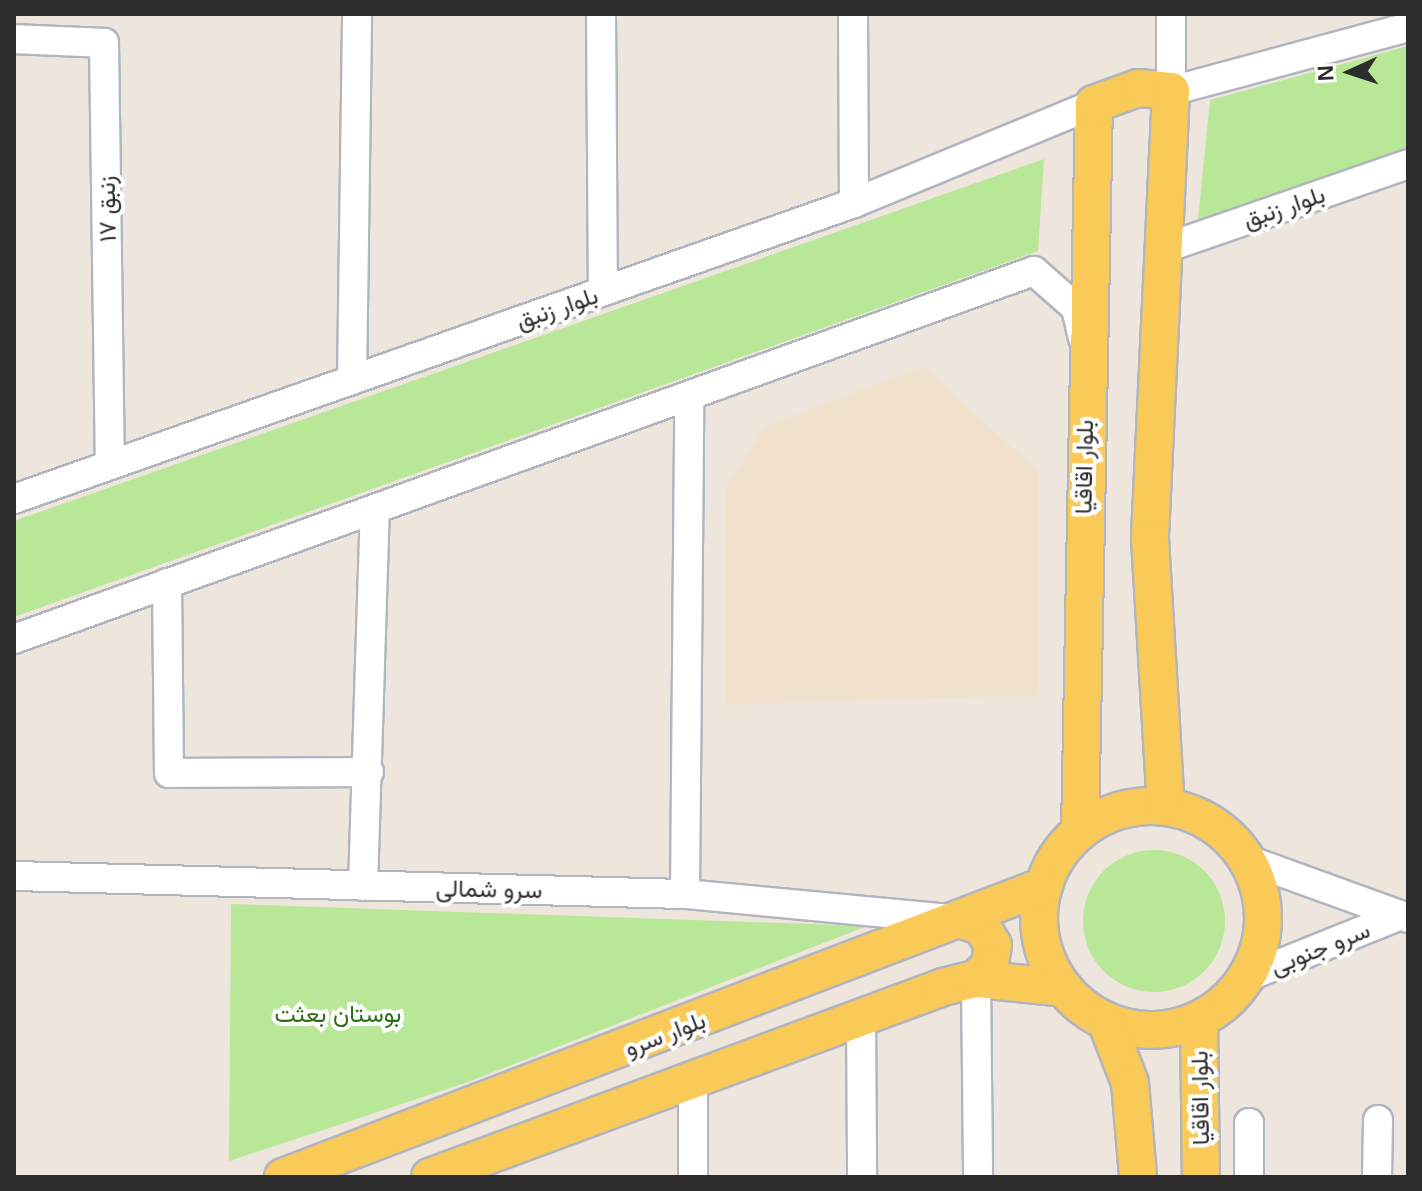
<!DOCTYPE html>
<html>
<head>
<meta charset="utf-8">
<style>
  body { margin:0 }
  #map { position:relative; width:1422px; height:1191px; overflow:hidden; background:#eee6dd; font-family:Arial,Vazirmatn,sans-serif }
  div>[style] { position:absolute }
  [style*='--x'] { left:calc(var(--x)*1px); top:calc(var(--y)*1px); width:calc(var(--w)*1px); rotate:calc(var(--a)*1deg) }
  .education>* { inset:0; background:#f0e2cc }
  .green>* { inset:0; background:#b7e797 }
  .round { border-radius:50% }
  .roads { filter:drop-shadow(2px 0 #b1b5c0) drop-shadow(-2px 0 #b1b5c0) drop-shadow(0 2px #b1b5c0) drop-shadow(0 -2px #b1b5c0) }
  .minor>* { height:28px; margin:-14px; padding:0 14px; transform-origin:14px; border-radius:14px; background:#fff }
  .major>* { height:36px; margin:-18px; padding:0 18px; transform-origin:18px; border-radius:18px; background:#f9ca58 }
  .major>.ring { margin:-18px; padding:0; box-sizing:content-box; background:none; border:36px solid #f9ca58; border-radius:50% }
  span { translate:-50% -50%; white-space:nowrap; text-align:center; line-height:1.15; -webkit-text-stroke:8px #fff; paint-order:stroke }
  .street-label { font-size:24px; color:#2c2c2c }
  .park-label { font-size:24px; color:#2e6e16 }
  .frame { position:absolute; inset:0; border:16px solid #2c2c2c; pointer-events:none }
  .north { position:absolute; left:1310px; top:32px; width:80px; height:80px; -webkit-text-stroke:6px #fff; paint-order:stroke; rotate:267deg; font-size:22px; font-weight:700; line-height:32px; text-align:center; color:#2c2c2c }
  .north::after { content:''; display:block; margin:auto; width:28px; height:36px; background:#2c2c2c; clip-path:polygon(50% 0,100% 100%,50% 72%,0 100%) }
</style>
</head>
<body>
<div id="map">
  <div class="education">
    <div style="clip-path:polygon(923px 367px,1039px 472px,1039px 695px,726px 705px,725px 488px,766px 426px)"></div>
  </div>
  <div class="green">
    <div style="clip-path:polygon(1408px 46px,1408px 150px,1198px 220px,1210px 100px)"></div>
    <div style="clip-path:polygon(1044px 159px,1038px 251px,14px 617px,14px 521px)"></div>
    <div class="round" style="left:1083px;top:850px;width:142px;height:142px"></div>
    <div style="clip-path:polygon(231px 904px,867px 926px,465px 1083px,229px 1161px)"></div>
  </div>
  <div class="roads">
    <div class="minor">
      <div style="--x:601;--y:14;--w:277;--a:89.6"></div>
      <div style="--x:853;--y:14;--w:189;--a:89.7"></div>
      <div style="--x:1171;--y:14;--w:77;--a:90"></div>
      <div style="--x:1171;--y:91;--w:245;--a:-15.1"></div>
      <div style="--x:14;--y:39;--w:90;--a:2.5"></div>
      <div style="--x:104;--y:43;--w:422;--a:89.2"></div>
      <div style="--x:1160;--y:250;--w:262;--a:-19.1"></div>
      <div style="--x:352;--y:380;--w:366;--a:-89.2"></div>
      <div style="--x:14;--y:499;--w:891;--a:-19.41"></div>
      <div style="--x:854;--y:203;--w:260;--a:-22.4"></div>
      <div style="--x:167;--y:583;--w:190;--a:89.4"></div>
      <div style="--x:169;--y:773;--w:200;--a:-0.3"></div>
      <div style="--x:14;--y:639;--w:1084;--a:-19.84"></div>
      <div style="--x:1034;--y:271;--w:56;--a:41.4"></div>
      <div style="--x:1076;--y:308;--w:31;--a:77"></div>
      <div style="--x:1248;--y:860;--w:170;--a:19.9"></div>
      <div style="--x:14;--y:876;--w:671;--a:1.54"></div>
      <div style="--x:685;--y:894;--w:276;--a:5.4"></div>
      <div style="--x:363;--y:886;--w:377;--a:-88.2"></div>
      <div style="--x:685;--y:894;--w:498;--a:-89.5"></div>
      <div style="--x:1247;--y:977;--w:158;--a:-21.9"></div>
      <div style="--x:976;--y:979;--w:198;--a:89.4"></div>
      <div style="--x:861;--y:1016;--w:161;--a:89.6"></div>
      <div style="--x:693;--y:1076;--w:101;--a:90"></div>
      <div style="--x:1249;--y:1177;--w:54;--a:-90"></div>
      <div style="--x:1377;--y:1177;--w:57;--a:-89"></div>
    </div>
    <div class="major">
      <div class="ring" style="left:1039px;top:806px;width:188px;height:188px"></div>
      <div style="--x:1080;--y:831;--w:727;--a:-88.9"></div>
      <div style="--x:1094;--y:104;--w:47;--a:-20"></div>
      <div style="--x:1138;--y:88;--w:33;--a:5"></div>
      <div style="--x:1171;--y:91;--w:448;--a:92.7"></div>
      <div style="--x:1150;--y:539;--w:267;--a:86.6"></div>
      <div style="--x:963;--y:920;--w:20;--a:20"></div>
      <div style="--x:982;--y:927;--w:21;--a:59"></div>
      <div style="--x:993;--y:945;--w:20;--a:99"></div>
      <div style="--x:990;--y:965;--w:20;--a:135"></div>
      <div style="--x:1199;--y:1020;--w:157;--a:89.3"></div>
      <div style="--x:1106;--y:1021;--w:66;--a:68.8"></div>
      <div style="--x:1130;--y:1083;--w:94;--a:85.1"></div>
      <div style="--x:283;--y:1177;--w:815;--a:-20.93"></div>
      <div style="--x:430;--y:1177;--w:547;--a:-20.32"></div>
      <div style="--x:943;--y:987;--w:34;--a:-14"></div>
      <div style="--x:976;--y:979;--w:88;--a:5.8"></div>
    </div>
  </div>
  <div class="street-label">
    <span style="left:1284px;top:207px;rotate:-19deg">بلوار زنبق</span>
    <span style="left:107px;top:209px;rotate:-91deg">زنبق ۱۷</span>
    <span style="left:557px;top:308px;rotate:-19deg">بلوار زنبق</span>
    <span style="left:1084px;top:467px;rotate:-89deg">بلوار اقاقیا</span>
    <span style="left:489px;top:889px;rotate:1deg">سرو شمالی</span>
    <span style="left:1320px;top:948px;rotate:-22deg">سرو جنوبی</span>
    <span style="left:665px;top:1034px;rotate:-21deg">بلوار سرو</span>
    <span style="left:1200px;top:1098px;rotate:-91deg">بلوار اقاقیا</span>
  </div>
  <div class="park-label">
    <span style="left:338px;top:1014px">بوستان بعثت</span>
  </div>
  <div class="frame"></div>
  <div class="north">N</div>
</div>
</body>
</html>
